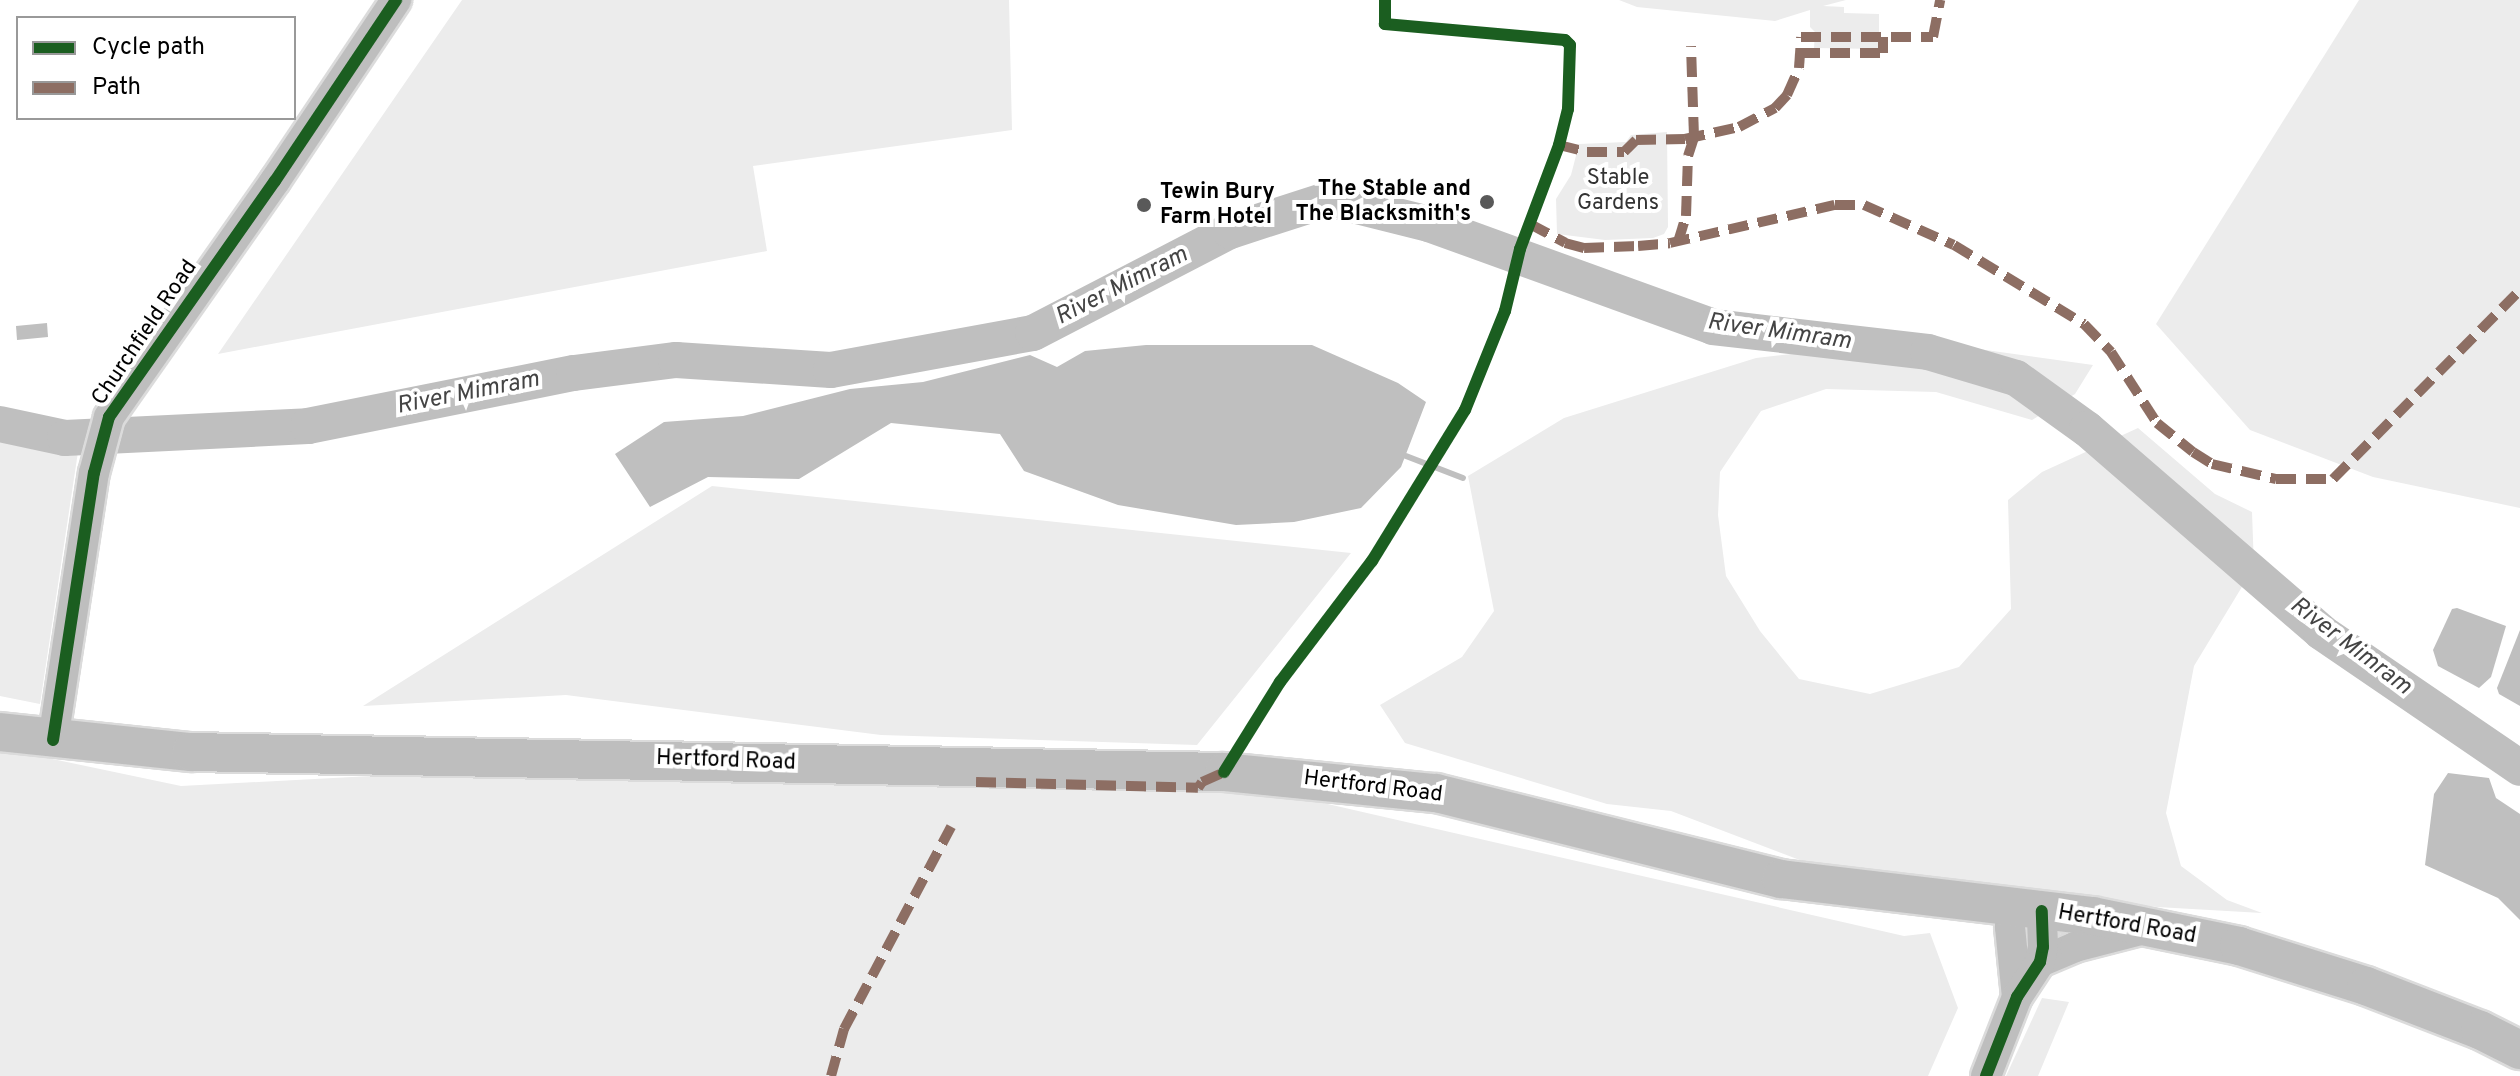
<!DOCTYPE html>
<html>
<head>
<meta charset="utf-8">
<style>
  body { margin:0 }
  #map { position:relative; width:2520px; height:1076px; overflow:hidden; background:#fff; font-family:Overpass,sans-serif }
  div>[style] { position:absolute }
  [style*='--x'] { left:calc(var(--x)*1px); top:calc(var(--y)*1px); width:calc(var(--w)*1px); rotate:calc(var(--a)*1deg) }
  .green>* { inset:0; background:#ececec }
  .water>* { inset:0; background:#bfbfbf }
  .stream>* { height:6px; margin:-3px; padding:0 3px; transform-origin:3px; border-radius:3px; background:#bfbfbf }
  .river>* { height:36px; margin:-18px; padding:0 18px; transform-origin:18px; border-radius:18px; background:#bfbfbf }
  .roads { filter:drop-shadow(2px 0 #dbdbdb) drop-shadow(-2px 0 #dbdbdb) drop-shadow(0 2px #dbdbdb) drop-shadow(0 -2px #dbdbdb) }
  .minor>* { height:30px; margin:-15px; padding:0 15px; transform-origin:15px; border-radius:15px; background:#bebebe }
  .major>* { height:38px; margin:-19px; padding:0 19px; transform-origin:19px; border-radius:19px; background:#bebebe }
  .quiet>* { height:10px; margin-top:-5px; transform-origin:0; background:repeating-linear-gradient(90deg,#8d6e63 0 20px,transparent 0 30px) }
  .cycleway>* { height:12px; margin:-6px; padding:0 6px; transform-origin:6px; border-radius:6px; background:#1b5e20 }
  .dots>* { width:22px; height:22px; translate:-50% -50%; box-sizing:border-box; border:4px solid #fff; border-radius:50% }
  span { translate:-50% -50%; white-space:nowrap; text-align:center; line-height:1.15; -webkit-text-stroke:8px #fff; paint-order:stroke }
  .park-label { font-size:22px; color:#333 }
  .poi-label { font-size:22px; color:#000; font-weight:700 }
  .right { translate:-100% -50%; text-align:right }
  .left { translate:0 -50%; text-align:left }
  .street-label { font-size:22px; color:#000 }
  .water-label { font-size:24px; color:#444; font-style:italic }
  .legend { position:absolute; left:16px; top:16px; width:280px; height:104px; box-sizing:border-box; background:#fff; border:2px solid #999; margin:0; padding:10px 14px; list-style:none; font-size:24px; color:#000 }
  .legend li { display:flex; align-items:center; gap:16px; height:40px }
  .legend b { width:40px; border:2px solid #999 }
</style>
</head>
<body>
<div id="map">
  <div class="green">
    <div style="clip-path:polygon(462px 0,1009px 0,1012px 130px,753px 166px,767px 251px,218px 354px)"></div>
    <div style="clip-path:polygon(1619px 0,1846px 0,1823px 6px,1844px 7px,1844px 13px,1879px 14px,1879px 49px,1814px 48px,1815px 32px,1810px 27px,1810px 10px,1775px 21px,1637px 7px)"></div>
    <div style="clip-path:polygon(2359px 0,2520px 0,2520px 508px,2373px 477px,2250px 430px,2156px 324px)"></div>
    <div style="clip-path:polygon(1667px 132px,1668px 227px,1664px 234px,1653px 238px,1605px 240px,1557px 234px,1556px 199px,1571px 175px,1579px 144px,1626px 142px,1631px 135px)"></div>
    <div style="clip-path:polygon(1914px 340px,2093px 365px,2075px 394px,2032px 420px,1936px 392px,1826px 389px,1761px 411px,1720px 472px,1718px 515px,1726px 576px,1760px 631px,1799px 679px,1870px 694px,1959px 667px,2011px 609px,2008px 500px,2042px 472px,2138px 428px,2215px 494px,2252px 512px,2254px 567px,2194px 666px,2166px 813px,2181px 866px,2227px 900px,2262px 913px,2157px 907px,1805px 862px,1671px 811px,1607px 804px,1405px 743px,1380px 705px,1462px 657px,1494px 611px,1468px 476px,1564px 418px,1756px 358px)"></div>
    <div style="clip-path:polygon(0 413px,81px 432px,40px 704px,0 696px)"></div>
    <div style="clip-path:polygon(712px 486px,1351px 553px,1197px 745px,881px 735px,566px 695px,363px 706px)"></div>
    <div style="clip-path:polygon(0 748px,181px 786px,408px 774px,1262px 789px,1904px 936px,1930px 933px,1958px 1008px,1928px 1076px,0 1076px)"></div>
    <div style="clip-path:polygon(2042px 998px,2069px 1002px,2038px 1076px,2006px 1076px)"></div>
  </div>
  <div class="water">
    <div style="clip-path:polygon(47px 323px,48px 337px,17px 340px,16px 326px)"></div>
    <div style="clip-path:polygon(1146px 345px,1312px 345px,1398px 383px,1426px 402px,1401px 467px,1361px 508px,1294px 522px,1236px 525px,1118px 505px,1024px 471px,1000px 434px,891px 423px,799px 479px,708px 477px,650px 507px,615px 454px,664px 422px,743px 416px,850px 389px,923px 382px,1030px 355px,1057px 367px,1085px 351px)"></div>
    <div style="clip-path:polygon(2457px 608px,2506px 626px,2491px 677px,2479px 688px,2438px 666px,2433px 650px,2452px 609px)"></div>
    <div style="clip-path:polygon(2520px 630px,2520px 706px,2499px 694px,2497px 688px)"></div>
    <div style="clip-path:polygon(2448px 773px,2489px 778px,2496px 798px,2520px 814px,2520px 920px,2498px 898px,2425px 865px,2434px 794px)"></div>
  </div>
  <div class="stream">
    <div style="--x:1406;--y:456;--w:61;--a:21.1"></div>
  </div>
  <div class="river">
    <div style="--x:0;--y:424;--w:66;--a:12.2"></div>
    <div style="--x:65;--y:438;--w:243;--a:-2.8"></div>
    <div style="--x:308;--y:426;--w:271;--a:-11.3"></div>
    <div style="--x:574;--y:373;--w:103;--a:-7.3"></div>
    <div style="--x:676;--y:360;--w:155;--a:3.7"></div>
    <div style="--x:831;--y:370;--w:205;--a:-10.4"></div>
    <div style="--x:1033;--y:333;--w:222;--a:-27.4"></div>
    <div style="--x:1230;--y:231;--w:104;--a:-17.9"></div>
    <div style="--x:1329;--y:199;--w:103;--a:14"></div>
    <div style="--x:1429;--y:224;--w:302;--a:19.9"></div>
    <div style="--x:1713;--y:327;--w:216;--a:6.6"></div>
    <div style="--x:1928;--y:352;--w:92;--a:16.5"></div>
    <div style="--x:2016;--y:378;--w:87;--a:35.7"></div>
    <div style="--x:2087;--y:429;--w:310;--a:40.9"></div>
    <div style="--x:2321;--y:632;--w:241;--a:34.3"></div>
  </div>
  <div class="roads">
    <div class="minor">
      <div style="--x:53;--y:740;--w:270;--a:-81.3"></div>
      <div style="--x:94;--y:473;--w:58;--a:-75"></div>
      <div style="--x:109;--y:417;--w:289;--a:-54.9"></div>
      <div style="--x:275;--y:181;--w:218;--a:-56.2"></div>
      <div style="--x:2012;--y:907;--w:20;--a:96"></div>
      <div style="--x:2010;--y:927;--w:70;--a:84.3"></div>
      <div style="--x:2040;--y:962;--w:38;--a:-23"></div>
      <div style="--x:2075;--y:947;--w:72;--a:-14.4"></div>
      <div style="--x:1986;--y:1076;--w:85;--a:-68.6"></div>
      <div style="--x:2017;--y:997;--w:42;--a:-56.7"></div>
      <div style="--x:2040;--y:962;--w:15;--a:-79"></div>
      <div style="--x:2043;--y:947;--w:36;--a:-92"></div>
    </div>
    <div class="major">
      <div style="--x:0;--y:732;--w:192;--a:6"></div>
      <div style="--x:191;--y:752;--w:1033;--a:1.11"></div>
      <div style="--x:1224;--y:772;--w:213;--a:5.7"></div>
      <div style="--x:1436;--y:793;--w:356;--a:14"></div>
      <div style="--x:1781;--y:879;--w:314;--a:6.8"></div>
      <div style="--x:2093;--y:916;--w:149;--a:11.6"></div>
      <div style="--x:2239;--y:946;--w:133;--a:17.5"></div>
      <div style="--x:2366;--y:986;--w:122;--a:21.1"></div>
      <div style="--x:2480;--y:1030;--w:45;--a:26.6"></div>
    </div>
  </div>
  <div class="quiet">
    <div style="--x:1800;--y:53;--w:83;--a:0"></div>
    <div style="--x:1883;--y:53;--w:16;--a:-90"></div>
    <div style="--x:1559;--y:145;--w:29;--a:14"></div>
    <div style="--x:1587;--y:152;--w:37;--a:0"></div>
    <div style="--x:1624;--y:152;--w:17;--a:-45"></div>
    <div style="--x:1636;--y:140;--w:49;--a:-1.2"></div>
    <div style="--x:1685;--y:139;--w:55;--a:-12.5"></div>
    <div style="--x:1739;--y:127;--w:41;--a:-27.8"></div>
    <div style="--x:1775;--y:108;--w:18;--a:-47"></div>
    <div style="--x:1787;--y:95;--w:30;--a:-66"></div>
    <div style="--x:1799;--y:68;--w:31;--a:-86"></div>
    <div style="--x:1801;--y:37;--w:132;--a:0"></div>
    <div style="--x:1933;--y:37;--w:38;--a:-79"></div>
    <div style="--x:1530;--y:224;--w:40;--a:28"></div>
    <div style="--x:1565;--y:243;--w:20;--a:15"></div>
    <div style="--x:1584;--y:248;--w:54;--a:-2.1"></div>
    <div style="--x:1638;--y:246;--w:32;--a:-5"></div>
    <div style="--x:1670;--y:243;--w:169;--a:-13"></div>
    <div style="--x:1835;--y:205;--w:29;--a:0"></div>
    <div style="--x:1864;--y:205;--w:98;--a:24"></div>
    <div style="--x:1954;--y:245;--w:152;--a:31.3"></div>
    <div style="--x:2084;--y:324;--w:39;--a:46"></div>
    <div style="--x:2111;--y:352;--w:85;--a:57.1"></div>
    <div style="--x:2157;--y:423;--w:46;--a:38.9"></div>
    <div style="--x:2193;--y:452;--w:22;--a:32"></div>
    <div style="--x:2212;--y:464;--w:66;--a:13.2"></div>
    <div style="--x:2276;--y:479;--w:57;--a:0"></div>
    <div style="--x:2333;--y:479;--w:266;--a:-45.3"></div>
    <div style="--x:1678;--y:242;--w:27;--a:-73"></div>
    <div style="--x:1686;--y:216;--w:60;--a:-88.1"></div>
    <div style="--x:1688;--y:156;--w:20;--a:-72"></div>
    <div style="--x:1694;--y:137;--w:91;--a:-91.9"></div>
    <div style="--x:976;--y:782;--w:222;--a:1.5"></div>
    <div style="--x:1198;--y:788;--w:7;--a:-56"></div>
    <div style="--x:1202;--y:782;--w:24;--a:-24"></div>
    <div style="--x:831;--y:1076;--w:49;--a:-74.5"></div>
    <div style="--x:844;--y:1029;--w:229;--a:-62.1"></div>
  </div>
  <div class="cycleway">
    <div style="--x:53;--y:740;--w:270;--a:-81.3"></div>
    <div style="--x:94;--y:473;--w:58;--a:-75"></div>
    <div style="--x:109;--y:417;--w:289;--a:-54.9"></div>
    <div style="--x:275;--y:181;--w:218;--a:-56.2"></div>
    <div style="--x:1224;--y:772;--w:106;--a:-58.1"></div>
    <div style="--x:1280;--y:682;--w:152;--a:-52.8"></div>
    <div style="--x:1372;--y:561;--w:177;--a:-58.4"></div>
    <div style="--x:1465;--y:410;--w:107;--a:-68"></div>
    <div style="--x:1505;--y:311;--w:64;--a:-76.4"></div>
    <div style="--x:1520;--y:249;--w:111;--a:-69.4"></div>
    <div style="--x:1559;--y:145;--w:37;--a:-76"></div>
    <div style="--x:1568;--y:109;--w:64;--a:-88.2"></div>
    <div style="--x:1570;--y:45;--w:7;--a:-135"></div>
    <div style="--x:1565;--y:40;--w:181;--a:-174.9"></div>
    <div style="--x:1385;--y:24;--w:24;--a:-90"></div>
    <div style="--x:1986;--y:1076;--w:85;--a:-68.6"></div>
    <div style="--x:2017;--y:997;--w:42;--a:-56.7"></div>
    <div style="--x:2040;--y:962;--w:15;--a:-79"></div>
    <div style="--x:2043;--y:947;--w:36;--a:-92"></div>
  </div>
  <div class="dots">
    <div style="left:1487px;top:202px;background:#595959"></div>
    <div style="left:1144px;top:205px;background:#595959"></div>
  </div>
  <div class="park-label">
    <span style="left:1618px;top:191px">Stable<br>Gardens</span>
  </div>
  <div class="poi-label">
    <span class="right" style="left:1471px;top:202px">The Stable and<br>The Blacksmith's</span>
    <span class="left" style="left:1160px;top:205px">Tewin Bury<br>Farm Hotel</span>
  </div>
  <div class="street-label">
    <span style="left:145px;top:333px;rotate:-56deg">Churchfield Road</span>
    <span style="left:726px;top:761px;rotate:2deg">Hertford Road</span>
    <span style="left:1373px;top:787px;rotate:7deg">Hertford Road</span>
    <span style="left:2127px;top:925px;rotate:10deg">Hertford Road</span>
  </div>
  <div class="water-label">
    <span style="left:1122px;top:287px;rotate:-27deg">River Mimram</span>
    <span style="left:1779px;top:333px;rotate:8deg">River Mimram</span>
    <span style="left:468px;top:394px;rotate:-11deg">River Mimram</span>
    <span style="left:2350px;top:647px;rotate:37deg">River Mimram</span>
  </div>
  <ul class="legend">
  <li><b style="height:10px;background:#1b5e20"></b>Cycle path</li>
  <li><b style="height:10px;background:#8d6e63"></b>Path</li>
  </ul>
</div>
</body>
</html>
